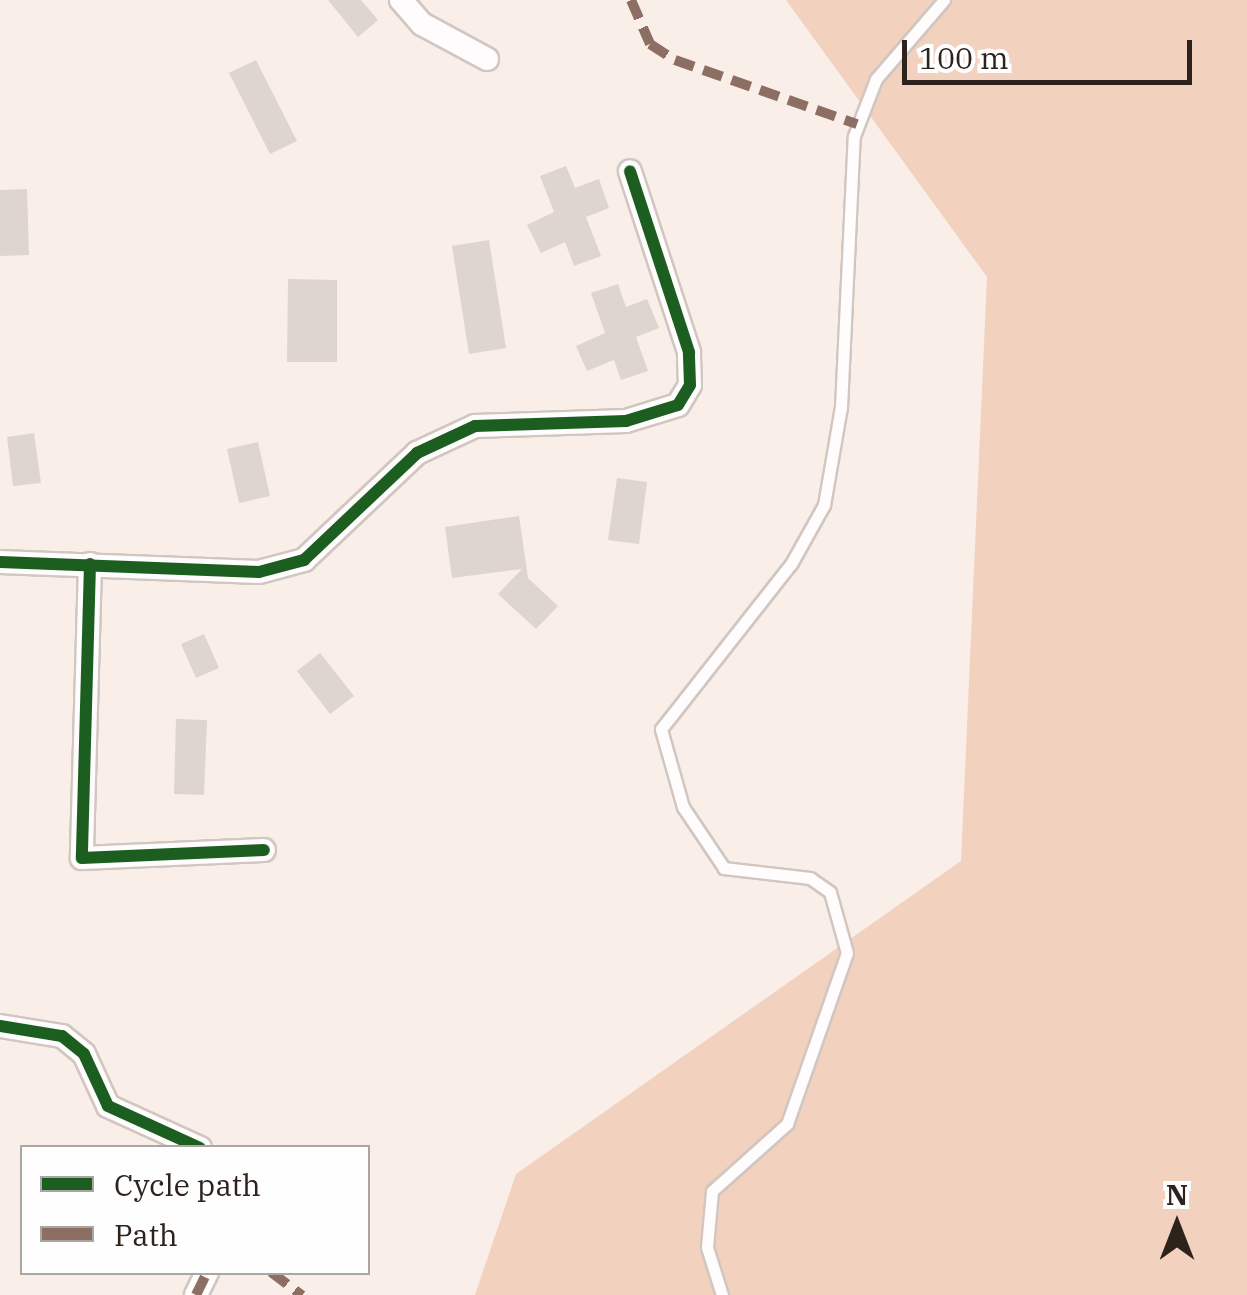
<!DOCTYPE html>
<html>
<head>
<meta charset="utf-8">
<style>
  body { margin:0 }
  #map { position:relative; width:1247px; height:1295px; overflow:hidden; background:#f9eee8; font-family:"IBM Plex Serif",serif }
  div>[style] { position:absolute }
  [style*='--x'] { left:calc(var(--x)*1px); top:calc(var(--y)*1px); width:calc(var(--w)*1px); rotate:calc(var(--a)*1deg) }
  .green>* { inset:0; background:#f2d1be }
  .building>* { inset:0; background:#dfd5cf }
  .roads { filter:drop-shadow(2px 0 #d1c6c0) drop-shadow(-2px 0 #d1c6c0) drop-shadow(0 2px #d1c6c0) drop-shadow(0 -2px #d1c6c0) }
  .service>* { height:11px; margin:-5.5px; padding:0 5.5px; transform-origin:5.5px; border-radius:5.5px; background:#fefcfc }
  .minor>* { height:22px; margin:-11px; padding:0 11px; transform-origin:11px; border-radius:11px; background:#fefcfc }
  .quiet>* { height:10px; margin-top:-5px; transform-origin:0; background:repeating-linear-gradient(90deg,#8d6e63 0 20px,transparent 0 30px) }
  .cycleway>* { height:12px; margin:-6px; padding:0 6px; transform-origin:6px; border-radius:6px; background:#1b5e20 }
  span { translate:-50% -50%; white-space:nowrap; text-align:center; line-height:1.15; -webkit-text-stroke:10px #fefefe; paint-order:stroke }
  .legend { position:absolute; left:20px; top:1145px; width:350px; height:130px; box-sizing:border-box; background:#fefefe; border:2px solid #aaa6a4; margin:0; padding:12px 18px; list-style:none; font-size:30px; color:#2d221c }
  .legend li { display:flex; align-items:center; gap:20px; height:50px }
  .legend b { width:50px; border:2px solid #aaa6a4 }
  .north { position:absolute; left:1127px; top:1175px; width:100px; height:100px; -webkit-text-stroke:8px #fefefe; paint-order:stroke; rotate:0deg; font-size:28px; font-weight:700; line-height:40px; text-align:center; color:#2d221c }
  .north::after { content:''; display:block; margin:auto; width:35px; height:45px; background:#2d221c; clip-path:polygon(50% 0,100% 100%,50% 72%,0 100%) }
  .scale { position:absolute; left:902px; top:40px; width:290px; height:45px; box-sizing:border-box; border:5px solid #2d221c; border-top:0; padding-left:12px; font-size:30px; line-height:35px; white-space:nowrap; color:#2d221c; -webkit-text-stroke:8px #fefefe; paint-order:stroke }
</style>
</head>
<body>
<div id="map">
  <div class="green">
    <div style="clip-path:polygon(786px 0,1247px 0,1247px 1295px,475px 1295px,516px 1174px,961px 861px,987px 277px)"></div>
  </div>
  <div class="building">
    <div style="clip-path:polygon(328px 0,361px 0,378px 20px,358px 37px)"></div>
    <div style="clip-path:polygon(256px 60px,297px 141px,270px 154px,229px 73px)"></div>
    <div style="clip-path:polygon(566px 166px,575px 188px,599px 179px,609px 208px,586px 217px,601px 256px,574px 266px,565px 242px,541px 253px,527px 225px,554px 212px,540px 176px)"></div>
    <div style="clip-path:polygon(27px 189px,29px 255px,0 256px,0 190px)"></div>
    <div style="clip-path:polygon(489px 240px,506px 348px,469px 354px,452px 246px)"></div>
    <div style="clip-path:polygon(288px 279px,337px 280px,337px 362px,287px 362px)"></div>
    <div style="clip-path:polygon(618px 284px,626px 307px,647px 299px,659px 328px,636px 337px,648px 371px,621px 380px,614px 360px,587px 371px,576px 346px,605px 333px,591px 293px)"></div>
    <div style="clip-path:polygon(34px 433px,41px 483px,13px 486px,7px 437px)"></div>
    <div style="clip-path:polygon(258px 442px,270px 496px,239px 503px,227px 449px)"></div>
    <div style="clip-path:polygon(617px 478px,647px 482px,639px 544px,608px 540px)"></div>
    <div style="clip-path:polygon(519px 516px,528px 578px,558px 606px,536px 629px,498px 594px,522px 569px,452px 578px,445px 527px)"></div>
    <div style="clip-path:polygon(204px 634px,219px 668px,196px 678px,181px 644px)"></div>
    <div style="clip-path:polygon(320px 653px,354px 696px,330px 714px,297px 671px)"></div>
    <div style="clip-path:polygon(176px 719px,207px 720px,204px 795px,174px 794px)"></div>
  </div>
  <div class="roads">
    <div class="service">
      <div style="--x:722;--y:1295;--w:50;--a:-107.4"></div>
      <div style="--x:707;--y:1247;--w:56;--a:-84.9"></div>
      <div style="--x:712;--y:1191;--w:101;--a:-41.8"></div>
      <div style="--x:787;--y:1124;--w:181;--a:-70.7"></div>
      <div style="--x:847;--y:953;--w:63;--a:-105.6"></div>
      <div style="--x:830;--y:892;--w:24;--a:-145"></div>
      <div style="--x:810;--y:878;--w:87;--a:-173.4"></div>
      <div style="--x:724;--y:868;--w:73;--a:-123.9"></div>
      <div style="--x:683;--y:807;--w:81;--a:-105.8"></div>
      <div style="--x:661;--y:729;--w:210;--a:-51.8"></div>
      <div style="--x:791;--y:564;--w:68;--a:-60.8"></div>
      <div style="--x:824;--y:505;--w:99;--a:-80.2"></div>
      <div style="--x:841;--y:407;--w:271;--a:-87.3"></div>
      <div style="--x:854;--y:136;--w:61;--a:-68.9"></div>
      <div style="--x:876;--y:79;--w:104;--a:-49.3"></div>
    </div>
    <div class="minor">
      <div style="--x:401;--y:0;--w:32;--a:49"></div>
      <div style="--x:422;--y:24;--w:74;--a:28.3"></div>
      <div style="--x:0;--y:562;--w:259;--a:2.2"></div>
      <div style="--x:259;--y:572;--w:47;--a:-14.9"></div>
      <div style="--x:304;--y:560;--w:156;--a:-43.4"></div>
      <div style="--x:417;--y:453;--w:64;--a:-25"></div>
      <div style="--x:475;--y:426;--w:151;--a:-1.9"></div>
      <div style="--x:626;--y:421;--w:54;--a:-17.1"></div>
      <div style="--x:678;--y:405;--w:23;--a:-59"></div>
      <div style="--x:690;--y:385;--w:33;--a:-92"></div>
      <div style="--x:689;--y:352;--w:190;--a:-108.1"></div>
      <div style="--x:90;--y:564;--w:294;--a:91.6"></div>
      <div style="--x:82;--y:858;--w:182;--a:-2.5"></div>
      <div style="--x:0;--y:1026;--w:63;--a:9.2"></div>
      <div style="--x:62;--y:1036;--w:28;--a:39"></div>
      <div style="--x:84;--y:1054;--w:57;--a:65.2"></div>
      <div style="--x:108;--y:1106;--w:101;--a:24.5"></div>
      <div style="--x:196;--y:1295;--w:25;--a:-64"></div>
    </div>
  </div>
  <div class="quiet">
    <div style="--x:631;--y:0;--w:48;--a:66.6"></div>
    <div style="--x:650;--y:44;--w:30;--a:33"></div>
    <div style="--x:675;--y:60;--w:193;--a:19.4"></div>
    <div style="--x:271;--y:1272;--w:39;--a:37"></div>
    <div style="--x:196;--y:1295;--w:25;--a:-64"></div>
  </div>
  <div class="cycleway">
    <div style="--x:0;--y:562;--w:259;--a:2.2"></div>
    <div style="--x:259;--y:572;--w:47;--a:-14.9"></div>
    <div style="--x:304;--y:560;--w:156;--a:-43.4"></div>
    <div style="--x:417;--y:453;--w:64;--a:-25"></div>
    <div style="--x:475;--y:426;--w:151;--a:-1.9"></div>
    <div style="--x:626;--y:421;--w:54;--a:-17.1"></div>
    <div style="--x:678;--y:405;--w:23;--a:-59"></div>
    <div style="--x:690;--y:385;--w:33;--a:-92"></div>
    <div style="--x:689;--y:352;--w:190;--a:-108.1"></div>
    <div style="--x:90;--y:564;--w:294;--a:91.6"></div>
    <div style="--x:82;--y:858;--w:182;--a:-2.5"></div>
    <div style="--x:0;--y:1026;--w:63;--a:9.2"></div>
    <div style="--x:62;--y:1036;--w:28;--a:39"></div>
    <div style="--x:84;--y:1054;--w:57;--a:65.2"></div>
    <div style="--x:108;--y:1106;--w:101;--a:24.5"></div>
  </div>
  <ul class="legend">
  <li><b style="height:12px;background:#1b5e20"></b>Cycle path</li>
  <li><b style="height:12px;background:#8d6e63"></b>Path</li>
  </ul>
  <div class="north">N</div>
  <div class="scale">100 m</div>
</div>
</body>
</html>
